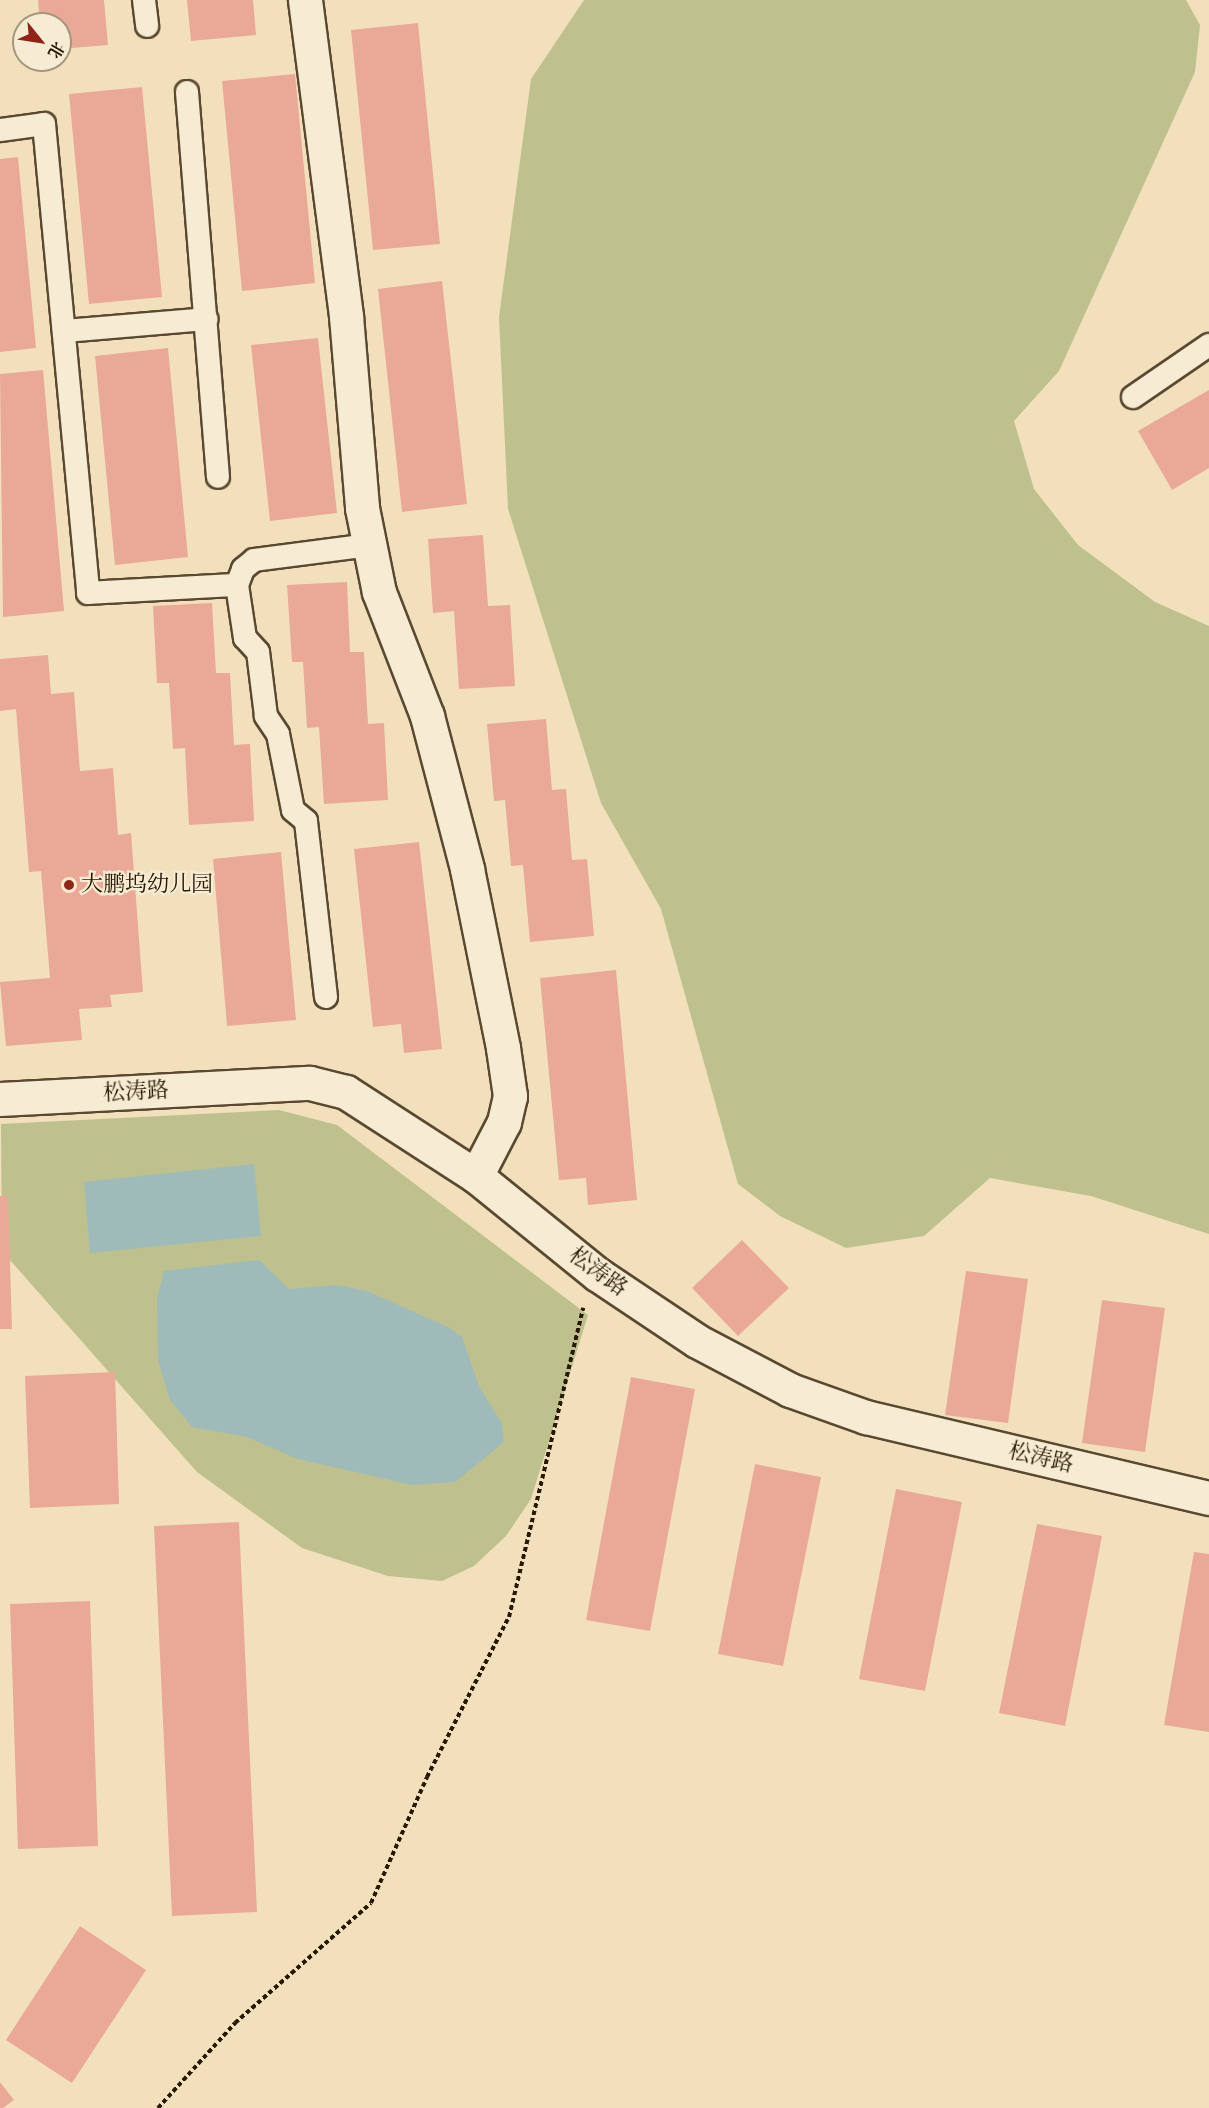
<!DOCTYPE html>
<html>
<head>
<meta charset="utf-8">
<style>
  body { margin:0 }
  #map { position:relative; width:1209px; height:2108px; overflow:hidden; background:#f1e0bb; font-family:"Libre Bodoni","Noto Serif SC",serif }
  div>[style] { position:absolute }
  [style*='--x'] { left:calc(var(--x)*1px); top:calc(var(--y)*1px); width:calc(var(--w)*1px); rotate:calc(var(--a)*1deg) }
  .green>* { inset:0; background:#bec18d }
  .water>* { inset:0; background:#9ebbb9 }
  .building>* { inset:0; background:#eaa996 }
  .path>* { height:4px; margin-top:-2px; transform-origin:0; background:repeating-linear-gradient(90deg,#281701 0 4.5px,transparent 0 7.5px) }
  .roads { filter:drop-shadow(2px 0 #5a4930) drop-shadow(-2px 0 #5a4930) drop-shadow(0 2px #5a4930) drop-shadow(0 -2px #5a4930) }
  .lane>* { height:22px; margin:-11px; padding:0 11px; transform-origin:11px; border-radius:11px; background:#f6ebd3 }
  .street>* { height:33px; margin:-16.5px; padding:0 16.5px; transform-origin:16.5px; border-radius:16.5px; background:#f6ebd3 }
  .dots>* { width:16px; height:16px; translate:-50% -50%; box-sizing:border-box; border:3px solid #f6ebd3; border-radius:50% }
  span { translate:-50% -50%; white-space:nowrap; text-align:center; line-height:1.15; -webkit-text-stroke:4.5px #f6ebd3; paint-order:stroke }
  .poi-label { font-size:22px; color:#281701 }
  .left { translate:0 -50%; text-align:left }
  .street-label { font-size:22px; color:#281701 }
  .north { position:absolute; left:12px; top:12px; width:60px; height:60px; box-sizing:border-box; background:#f6ebd3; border:2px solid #a4967f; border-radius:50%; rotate:120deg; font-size:16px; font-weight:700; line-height:24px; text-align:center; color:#281701 }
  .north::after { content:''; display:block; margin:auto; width:21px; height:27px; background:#8f2418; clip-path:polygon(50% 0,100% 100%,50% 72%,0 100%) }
</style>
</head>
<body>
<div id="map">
  <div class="green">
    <div style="clip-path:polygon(584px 0,1186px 0,1200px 25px,1195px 72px,1059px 371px,1014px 421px,1034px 489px,1078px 545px,1155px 602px,1209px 626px,1209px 1234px,1091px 1196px,990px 1178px,924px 1236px,846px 1248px,780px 1216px,738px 1184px,661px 909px,601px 803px,508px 509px,499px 317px,531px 79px)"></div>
    <div style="clip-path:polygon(279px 1110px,337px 1125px,588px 1315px,531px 1499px,506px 1536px,474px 1566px,442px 1581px,388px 1576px,302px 1548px,197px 1472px,2px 1251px,1px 1124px)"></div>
  </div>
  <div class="water">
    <div style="clip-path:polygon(254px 1164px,261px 1236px,90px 1253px,84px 1182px)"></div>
    <div style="clip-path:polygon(259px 1260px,289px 1289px,336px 1285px,367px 1291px,450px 1328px,462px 1337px,479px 1386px,502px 1424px,504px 1442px,455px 1482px,412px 1485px,298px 1459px,247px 1437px,192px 1427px,170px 1400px,158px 1361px,157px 1299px,164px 1271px)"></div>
  </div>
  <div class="building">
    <div style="clip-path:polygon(38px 0,104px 0,108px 45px,60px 49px,60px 24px,40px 24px)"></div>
    <div style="clip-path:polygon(187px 0,253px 0,256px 35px,191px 41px)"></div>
    <div style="clip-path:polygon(418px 23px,440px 244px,373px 250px,351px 30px)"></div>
    <div style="clip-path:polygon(295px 74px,315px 283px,242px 291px,222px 81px)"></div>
    <div style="clip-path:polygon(142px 87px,162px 297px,89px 304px,69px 94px)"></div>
    <div style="clip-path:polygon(18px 157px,36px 348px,0 352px,0 159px)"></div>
    <div style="clip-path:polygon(442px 281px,467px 504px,402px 512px,378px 289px)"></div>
    <div style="clip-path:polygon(318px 338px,337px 513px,270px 521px,251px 345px)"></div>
    <div style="clip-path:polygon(168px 348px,188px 557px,115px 565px,95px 356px)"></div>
    <div style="clip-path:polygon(43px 370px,64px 611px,3px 617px,0 374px)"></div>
    <div style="clip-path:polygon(1209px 390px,1209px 468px,1172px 490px,1138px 431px)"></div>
    <div style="clip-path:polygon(483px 535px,488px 606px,510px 605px,515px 686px,459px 689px,454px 611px,433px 613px,428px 539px)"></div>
    <div style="clip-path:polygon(347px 582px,350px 652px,364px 652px,368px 724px,384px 723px,388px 800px,324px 804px,319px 727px,307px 728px,303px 662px,292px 662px,287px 585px)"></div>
    <div style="clip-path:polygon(212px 603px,216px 673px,230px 673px,234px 745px,250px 744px,254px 821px,189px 825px,185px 748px,173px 749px,169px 683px,157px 683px,153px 606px)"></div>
    <div style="clip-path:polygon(48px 655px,51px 694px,74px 692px,80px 771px,113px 768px,118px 835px,131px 833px,143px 992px,110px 995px,112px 1007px,79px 1009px,82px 1040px,6px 1046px,0 982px,50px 978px,41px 871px,29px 872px,16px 709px,0 711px,0 659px)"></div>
    <div style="clip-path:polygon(546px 719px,552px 790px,566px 789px,572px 860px,587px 859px,594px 936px,530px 942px,523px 865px,511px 866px,505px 800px,494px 801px,487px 724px)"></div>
    <div style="clip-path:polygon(419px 842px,442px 1049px,404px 1053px,401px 1024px,373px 1027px,354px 849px)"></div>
    <div style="clip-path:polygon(281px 852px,296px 1020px,227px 1026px,213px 859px)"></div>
    <div style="clip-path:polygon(616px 970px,637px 1200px,588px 1205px,586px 1178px,559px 1180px,540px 978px)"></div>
    <div style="clip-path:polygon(0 1196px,8px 1196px,12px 1329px,0 1329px)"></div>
    <div style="clip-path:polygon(742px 1240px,789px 1288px,738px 1336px,692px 1288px)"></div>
    <div style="clip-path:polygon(966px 1271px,1028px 1279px,1008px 1423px,945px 1415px)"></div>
    <div style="clip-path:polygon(1102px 1300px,1165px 1308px,1145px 1452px,1082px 1443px)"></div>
    <div style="clip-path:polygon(115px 1372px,119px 1504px,30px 1508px,25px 1376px)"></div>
    <div style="clip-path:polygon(631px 1377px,695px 1389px,650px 1631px,586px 1620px)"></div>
    <div style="clip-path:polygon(755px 1464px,821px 1477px,783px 1666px,718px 1654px)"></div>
    <div style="clip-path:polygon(896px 1489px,962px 1502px,925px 1691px,859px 1679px)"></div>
    <div style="clip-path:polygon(239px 1522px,257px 1912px,172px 1916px,154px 1526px)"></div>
    <div style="clip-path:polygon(1037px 1524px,1102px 1536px,1065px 1726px,999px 1713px)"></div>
    <div style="clip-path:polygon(1194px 1552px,1209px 1554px,1209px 1732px,1164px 1725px)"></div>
    <div style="clip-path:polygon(90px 1601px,98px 1846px,18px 1849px,10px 1604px)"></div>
    <div style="clip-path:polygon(80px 1926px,146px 1970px,72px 2083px,6px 2040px)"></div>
    <div style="clip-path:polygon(0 2082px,14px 2100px,3px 2108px,0 2108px)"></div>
  </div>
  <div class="path">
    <div style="--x:158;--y:2108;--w:115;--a:-47.8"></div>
    <div style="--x:235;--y:2023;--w:181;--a:-41.4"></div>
    <div style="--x:371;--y:1903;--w:138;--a:-66"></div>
    <div style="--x:427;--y:1777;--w:180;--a:-62.9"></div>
    <div style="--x:509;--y:1617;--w:318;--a:-76.5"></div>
  </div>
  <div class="roads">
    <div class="lane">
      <div style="--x:144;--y:0;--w:26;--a:83"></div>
      <div style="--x:187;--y:92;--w:386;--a:85.4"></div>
      <div style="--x:0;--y:130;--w:44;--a:-7.8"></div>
      <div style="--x:44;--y:124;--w:471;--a:84.6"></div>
      <div style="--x:88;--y:593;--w:149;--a:-3.1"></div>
      <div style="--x:64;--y:331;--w:143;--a:-4.8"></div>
      <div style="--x:1133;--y:397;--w:92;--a:-34.4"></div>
      <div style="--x:326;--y:997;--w:177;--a:-96.5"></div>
      <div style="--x:306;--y:821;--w:17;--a:-140"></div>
      <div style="--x:293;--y:810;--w:77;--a:-101.2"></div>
      <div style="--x:278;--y:734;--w:22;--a:-124"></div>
      <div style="--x:266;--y:716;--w:64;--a:-97.1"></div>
      <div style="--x:258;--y:652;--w:19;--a:-133"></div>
      <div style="--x:245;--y:638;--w:54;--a:-98.6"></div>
      <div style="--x:237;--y:585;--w:17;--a:-69"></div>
      <div style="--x:243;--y:569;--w:14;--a:-39"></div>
      <div style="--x:254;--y:560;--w:117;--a:-7.4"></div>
    </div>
    <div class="street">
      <div style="--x:305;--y:0;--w:319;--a:82.6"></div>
      <div style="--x:346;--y:316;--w:193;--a:85.2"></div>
      <div style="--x:362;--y:508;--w:86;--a:78.6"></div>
      <div style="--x:379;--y:592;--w:133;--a:68.8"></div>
      <div style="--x:427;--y:716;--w:158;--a:75.3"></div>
      <div style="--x:467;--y:869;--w:183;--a:78.6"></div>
      <div style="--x:503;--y:1048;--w:49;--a:81.7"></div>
      <div style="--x:510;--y:1096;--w:27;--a:103"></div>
      <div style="--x:504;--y:1122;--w:61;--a:117.4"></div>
      <div style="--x:0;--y:1099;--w:310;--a:-3"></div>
      <div style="--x:310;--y:1083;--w:37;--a:14"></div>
      <div style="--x:346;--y:1092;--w:155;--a:32.9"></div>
      <div style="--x:476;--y:1176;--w:156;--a:39"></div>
      <div style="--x:597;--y:1274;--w:120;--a:33.8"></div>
      <div style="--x:697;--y:1341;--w:105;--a:27.8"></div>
      <div style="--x:790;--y:1390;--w:81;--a:19.6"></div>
      <div style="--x:866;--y:1417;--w:352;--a:13.3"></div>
    </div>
  </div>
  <div class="dots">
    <div style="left:69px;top:885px;background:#8f2418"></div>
  </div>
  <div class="poi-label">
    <span class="left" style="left:81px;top:885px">大鹏坞幼儿园</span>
  </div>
  <div class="street-label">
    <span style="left:136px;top:1092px;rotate:-3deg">松涛路</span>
    <span style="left:598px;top:1272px;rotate:36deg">松涛路</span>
    <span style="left:1041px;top:1458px;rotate:13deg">松涛路</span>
  </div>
  <div class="north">北</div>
</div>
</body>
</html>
